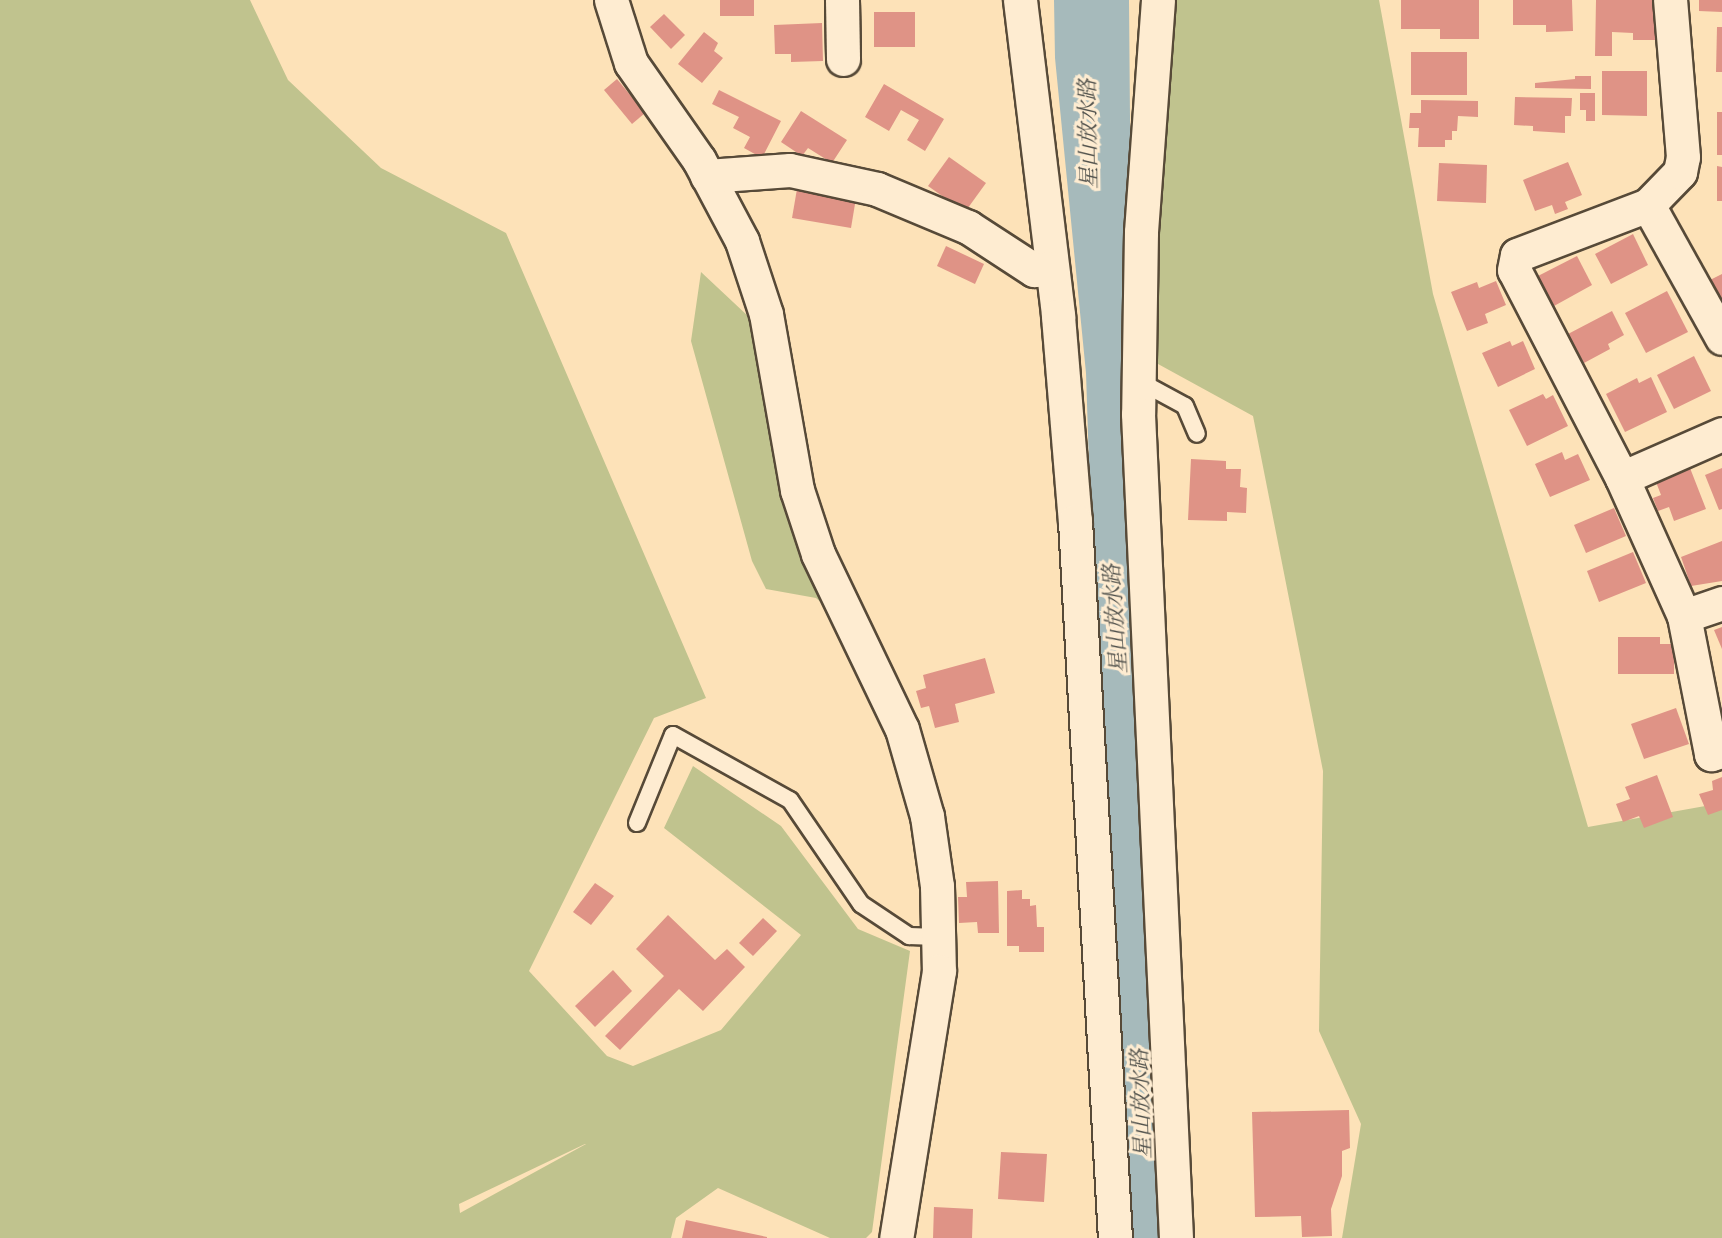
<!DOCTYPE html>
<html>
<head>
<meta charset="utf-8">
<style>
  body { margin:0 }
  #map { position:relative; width:1722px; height:1238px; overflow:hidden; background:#fde2b8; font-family:"Gentium Book Plus","Noto Serif JP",serif }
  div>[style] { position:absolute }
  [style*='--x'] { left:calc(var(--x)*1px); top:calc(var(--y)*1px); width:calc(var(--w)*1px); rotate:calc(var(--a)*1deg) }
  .green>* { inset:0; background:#c0c38e }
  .water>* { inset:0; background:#a6babb }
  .building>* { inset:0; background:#df9386 }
  .roads { filter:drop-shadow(2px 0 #574a38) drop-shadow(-2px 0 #574a38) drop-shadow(0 2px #574a38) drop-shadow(0 -2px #574a38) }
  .lane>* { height:16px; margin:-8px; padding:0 8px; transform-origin:8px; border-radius:8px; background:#feecd1 }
  .street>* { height:33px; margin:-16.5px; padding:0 16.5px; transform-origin:16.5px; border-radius:16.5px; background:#feecd1 }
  span { translate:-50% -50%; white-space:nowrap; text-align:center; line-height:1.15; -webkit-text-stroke:6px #feecd1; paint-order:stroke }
  .water-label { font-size:22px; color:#4f504b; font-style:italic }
</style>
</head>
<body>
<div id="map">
  <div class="green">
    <div style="clip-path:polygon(evenodd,0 0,250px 0,288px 80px,381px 168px,506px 233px,706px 698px,654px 718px,529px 971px,607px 1056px,633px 1066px,721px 1030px,801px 935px,664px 828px,693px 766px,781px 826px,858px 929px,910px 951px,872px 1232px,866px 1238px,830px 1238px,718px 1188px,676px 1218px,671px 1238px,0 1238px,0 0,585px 1144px,586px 1144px,460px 1213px,459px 1204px,585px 1144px)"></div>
    <div style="clip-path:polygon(1155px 0,1379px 0,1433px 294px,1588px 827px,1722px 803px,1722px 1238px,1342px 1238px,1361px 1124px,1319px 1031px,1323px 771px,1253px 416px,1127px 347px,1136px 55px)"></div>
    <div style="clip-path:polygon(701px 272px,749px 317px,832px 612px,816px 598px,766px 589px,752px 561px,691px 341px)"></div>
  </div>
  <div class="water">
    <div style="clip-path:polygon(1054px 0,1129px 0,1131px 236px,1169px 1238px,1119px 1238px,1112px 1177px,1086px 373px,1055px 58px)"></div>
  </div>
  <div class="building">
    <div style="clip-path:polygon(720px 0,754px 0,754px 16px,720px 16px)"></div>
    <div style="clip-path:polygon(1401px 0,1479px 0,1479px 39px,1440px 39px,1440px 29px,1401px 29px)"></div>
    <div style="clip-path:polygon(1513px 0,1572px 0,1573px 31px,1546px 32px,1546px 25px,1513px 25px)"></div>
    <div style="clip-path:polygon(1596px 0,1661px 0,1661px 40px,1633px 40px,1633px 33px,1612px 32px,1612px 56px,1595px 56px)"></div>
    <div style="clip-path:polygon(1699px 0,1722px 0,1722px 12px,1699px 11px)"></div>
    <div style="clip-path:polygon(874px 12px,915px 12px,915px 47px,874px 47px)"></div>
    <div style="clip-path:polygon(664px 14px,685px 35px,671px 49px,650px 27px)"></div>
    <div style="clip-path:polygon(822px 23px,823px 61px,791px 62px,791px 54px,775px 54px,774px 25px)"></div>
    <div style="clip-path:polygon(1717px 27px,1722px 27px,1722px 72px,1716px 72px)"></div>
    <div style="clip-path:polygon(704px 32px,718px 43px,714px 51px,723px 58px,702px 83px,678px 64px)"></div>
    <div style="clip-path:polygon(1411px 52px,1467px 52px,1467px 95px,1411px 95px)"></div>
    <div style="clip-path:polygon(1602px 71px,1647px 71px,1647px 116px,1602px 115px)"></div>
    <div style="clip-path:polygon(1575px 76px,1591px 76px,1591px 89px,1535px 88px,1535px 83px,1575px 79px)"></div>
    <div style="clip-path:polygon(617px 79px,645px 113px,632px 124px,604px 90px)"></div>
    <div style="clip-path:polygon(884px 84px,944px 119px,925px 151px,907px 140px,919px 120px,901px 110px,889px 131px,865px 117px)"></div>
    <div style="clip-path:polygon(719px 90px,781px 121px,762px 158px,744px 148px,750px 137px,733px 128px,739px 117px,712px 104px)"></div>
    <div style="clip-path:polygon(1580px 93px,1595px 93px,1595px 121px,1586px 121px,1586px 110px,1580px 110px)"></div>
    <div style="clip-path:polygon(1515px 97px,1572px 98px,1571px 116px,1565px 116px,1565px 133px,1533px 131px,1533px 126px,1514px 125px)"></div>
    <div style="clip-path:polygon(1421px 100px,1478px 101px,1478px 117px,1458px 116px,1457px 131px,1452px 131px,1452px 140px,1445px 140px,1445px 147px,1418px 147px,1419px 128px,1409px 128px,1410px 113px,1421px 113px)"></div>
    <div style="clip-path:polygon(801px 111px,847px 140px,832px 163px,808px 148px,802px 156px,781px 142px)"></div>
    <div style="clip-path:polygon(1717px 112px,1722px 112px,1722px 155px,1717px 155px)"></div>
    <div style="clip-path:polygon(949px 157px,986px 183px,965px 212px,928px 186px)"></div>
    <div style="clip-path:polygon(1568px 162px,1582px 195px,1565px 202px,1568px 209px,1555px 214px,1552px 205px,1535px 211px,1523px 180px)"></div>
    <div style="clip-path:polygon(1439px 163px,1487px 165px,1486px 203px,1437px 201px)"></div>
    <div style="clip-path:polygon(1717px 166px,1722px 167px,1722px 201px,1717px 201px)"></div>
    <div style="clip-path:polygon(797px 189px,856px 198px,851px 228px,792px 218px)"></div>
    <div style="clip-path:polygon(1633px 234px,1648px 265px,1611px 284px,1595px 254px)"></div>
    <div style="clip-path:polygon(946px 246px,984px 264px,975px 284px,937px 266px)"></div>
    <div style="clip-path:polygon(1577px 256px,1592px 285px,1554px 306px,1538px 276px)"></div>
    <div style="clip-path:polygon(1722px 274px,1722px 306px,1708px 281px)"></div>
    <div style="clip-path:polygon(1496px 281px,1506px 305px,1485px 314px,1488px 323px,1467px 331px,1451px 292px,1477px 282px,1479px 288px)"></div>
    <div style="clip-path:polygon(1667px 291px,1688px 332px,1646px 353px,1625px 313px)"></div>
    <div style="clip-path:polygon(1612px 311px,1624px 335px,1608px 344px,1610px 349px,1584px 363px,1568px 334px)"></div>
    <div style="clip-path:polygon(1510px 341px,1512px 346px,1523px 341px,1535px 369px,1498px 387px,1482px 353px)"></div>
    <div style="clip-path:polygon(1694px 356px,1711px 391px,1674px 409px,1657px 375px)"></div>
    <div style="clip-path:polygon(1651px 377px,1667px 412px,1625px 432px,1606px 394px,1637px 378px,1639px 383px)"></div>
    <div style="clip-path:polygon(1543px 394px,1546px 399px,1553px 395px,1568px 426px,1527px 446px,1509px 410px)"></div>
    <div style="clip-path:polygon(1562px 452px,1565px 460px,1578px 454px,1590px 480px,1550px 497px,1535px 464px)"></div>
    <div style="clip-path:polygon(1191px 459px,1226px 461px,1226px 469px,1241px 469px,1240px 487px,1247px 488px,1246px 513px,1227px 512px,1227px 521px,1188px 520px)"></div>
    <div style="clip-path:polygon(1690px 468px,1706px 509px,1674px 521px,1669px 507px,1658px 511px,1653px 498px,1661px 495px,1656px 482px)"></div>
    <div style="clip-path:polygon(1722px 468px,1722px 509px,1719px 510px,1705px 475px)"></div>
    <div style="clip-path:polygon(1614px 508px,1626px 536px,1586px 553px,1574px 525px)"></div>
    <div style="clip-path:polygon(1722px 541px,1722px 581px,1691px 586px,1681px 557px)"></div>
    <div style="clip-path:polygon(1633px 552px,1646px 583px,1599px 602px,1587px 571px)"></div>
    <div style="clip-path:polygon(1722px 627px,1722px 649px,1714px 630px)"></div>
    <div style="clip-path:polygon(1618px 637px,1660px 637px,1660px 644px,1674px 644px,1674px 674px,1618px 674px)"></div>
    <div style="clip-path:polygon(985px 658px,995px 693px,955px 704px,959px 722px,935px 728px,929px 706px,921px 708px,916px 691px,926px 688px,923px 675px)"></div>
    <div style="clip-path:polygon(1676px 708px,1689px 744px,1644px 759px,1631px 724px)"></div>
    <div style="clip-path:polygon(1657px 775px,1673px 817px,1644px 828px,1639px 816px,1623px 822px,1616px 804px,1630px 799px,1625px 787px)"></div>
    <div style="clip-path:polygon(1722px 777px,1722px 810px,1708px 815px,1699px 794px,1713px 790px,1712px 781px)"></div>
    <div style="clip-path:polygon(998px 881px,999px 933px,978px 933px,977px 922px,959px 923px,958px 897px,967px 897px,966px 882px)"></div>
    <div style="clip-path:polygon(595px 883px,614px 896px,591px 925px,573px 912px)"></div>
    <div style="clip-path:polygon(1022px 890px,1022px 899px,1030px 899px,1030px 906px,1036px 905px,1037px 927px,1044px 927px,1044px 952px,1019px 952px,1019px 946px,1007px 946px,1007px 891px)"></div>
    <div style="clip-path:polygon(668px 915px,715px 960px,727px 949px,745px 967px,703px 1011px,679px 989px,620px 1050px,605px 1036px,664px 976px,636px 949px)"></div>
    <div style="clip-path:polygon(763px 918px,777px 931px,753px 956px,739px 943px)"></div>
    <div style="clip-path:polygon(613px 970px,632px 991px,595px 1027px,575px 1006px)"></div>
    <div style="clip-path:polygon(1349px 1110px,1350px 1148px,1342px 1151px,1342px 1176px,1331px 1209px,1332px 1236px,1302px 1237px,1301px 1216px,1255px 1217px,1252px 1112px)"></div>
    <div style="clip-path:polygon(1001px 1152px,1047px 1154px,1044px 1202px,998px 1199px)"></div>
    <div style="clip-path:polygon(934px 1207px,973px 1209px,972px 1238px,933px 1238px)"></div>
    <div style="clip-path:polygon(686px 1220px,767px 1237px,767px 1238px,682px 1238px)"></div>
  </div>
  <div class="roads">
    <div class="lane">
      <div style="--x:1139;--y:381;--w:52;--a:28.5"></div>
      <div style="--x:1185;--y:406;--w:30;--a:67"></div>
      <div style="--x:637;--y:823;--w:95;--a:-67.8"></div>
      <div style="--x:673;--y:735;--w:134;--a:29.1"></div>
      <div style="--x:790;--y:800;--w:126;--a:55.7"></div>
      <div style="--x:861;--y:904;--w:58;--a:33.7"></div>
      <div style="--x:909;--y:936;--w:29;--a:2"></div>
    </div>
    <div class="street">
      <div style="--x:611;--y:0;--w:66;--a:72.4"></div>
      <div style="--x:631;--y:63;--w:118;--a:55"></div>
      <div style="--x:699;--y:160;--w:92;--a:62"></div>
      <div style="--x:742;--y:241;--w:77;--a:71.8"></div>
      <div style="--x:766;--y:314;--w:179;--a:80"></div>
      <div style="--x:797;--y:490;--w:67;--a:71.8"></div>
      <div style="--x:818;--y:554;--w:194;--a:64.4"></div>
      <div style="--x:902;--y:729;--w:91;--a:74"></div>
      <div style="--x:927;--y:816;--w:71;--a:81.9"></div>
      <div style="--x:937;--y:886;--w:85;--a:88.7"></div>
      <div style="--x:939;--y:971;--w:270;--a:99.1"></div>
      <div style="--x:842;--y:0;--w:59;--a:89"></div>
      <div style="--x:1020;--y:0;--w:318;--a:83.1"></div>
      <div style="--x:1058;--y:316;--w:206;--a:85.3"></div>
      <div style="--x:1075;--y:521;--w:718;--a:86.81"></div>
      <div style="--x:1158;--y:0;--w:233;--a:94.2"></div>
      <div style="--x:1141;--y:232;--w:182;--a:90.9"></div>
      <div style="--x:1138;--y:414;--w:825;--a:87.36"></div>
      <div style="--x:707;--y:176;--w:83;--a:-4.1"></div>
      <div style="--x:790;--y:170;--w:89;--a:12.3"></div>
      <div style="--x:877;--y:189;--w:99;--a:22.7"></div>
      <div style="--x:968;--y:227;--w:79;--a:33.1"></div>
      <div style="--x:1034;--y:270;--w:18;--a:-6"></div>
      <div style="--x:1648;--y:205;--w:152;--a:60.9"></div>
      <div style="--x:1722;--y:434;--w:109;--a:156.3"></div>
      <div style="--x:1622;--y:478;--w:151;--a:65.8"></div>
      <div style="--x:1684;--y:616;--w:141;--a:78.9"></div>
      <div style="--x:1711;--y:754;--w:11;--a:-15"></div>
      <div style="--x:1622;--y:478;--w:234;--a:-117.4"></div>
      <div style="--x:1514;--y:270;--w:15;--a:-79"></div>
      <div style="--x:1517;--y:255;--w:140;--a:-20.9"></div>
      <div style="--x:1648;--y:205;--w:46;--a:-45.9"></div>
      <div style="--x:1680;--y:172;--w:15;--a:-79"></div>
      <div style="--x:1683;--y:157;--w:158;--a:-94.7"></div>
      <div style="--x:1684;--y:616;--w:40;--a:-18.9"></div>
    </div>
  </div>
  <div class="water-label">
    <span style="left:1088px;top:134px;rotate:-91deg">星山放水路</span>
    <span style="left:1115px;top:619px;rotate:-94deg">星山放水路</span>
    <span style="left:1141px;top:1104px;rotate:-92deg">星山放水路</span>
  </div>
</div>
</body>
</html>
